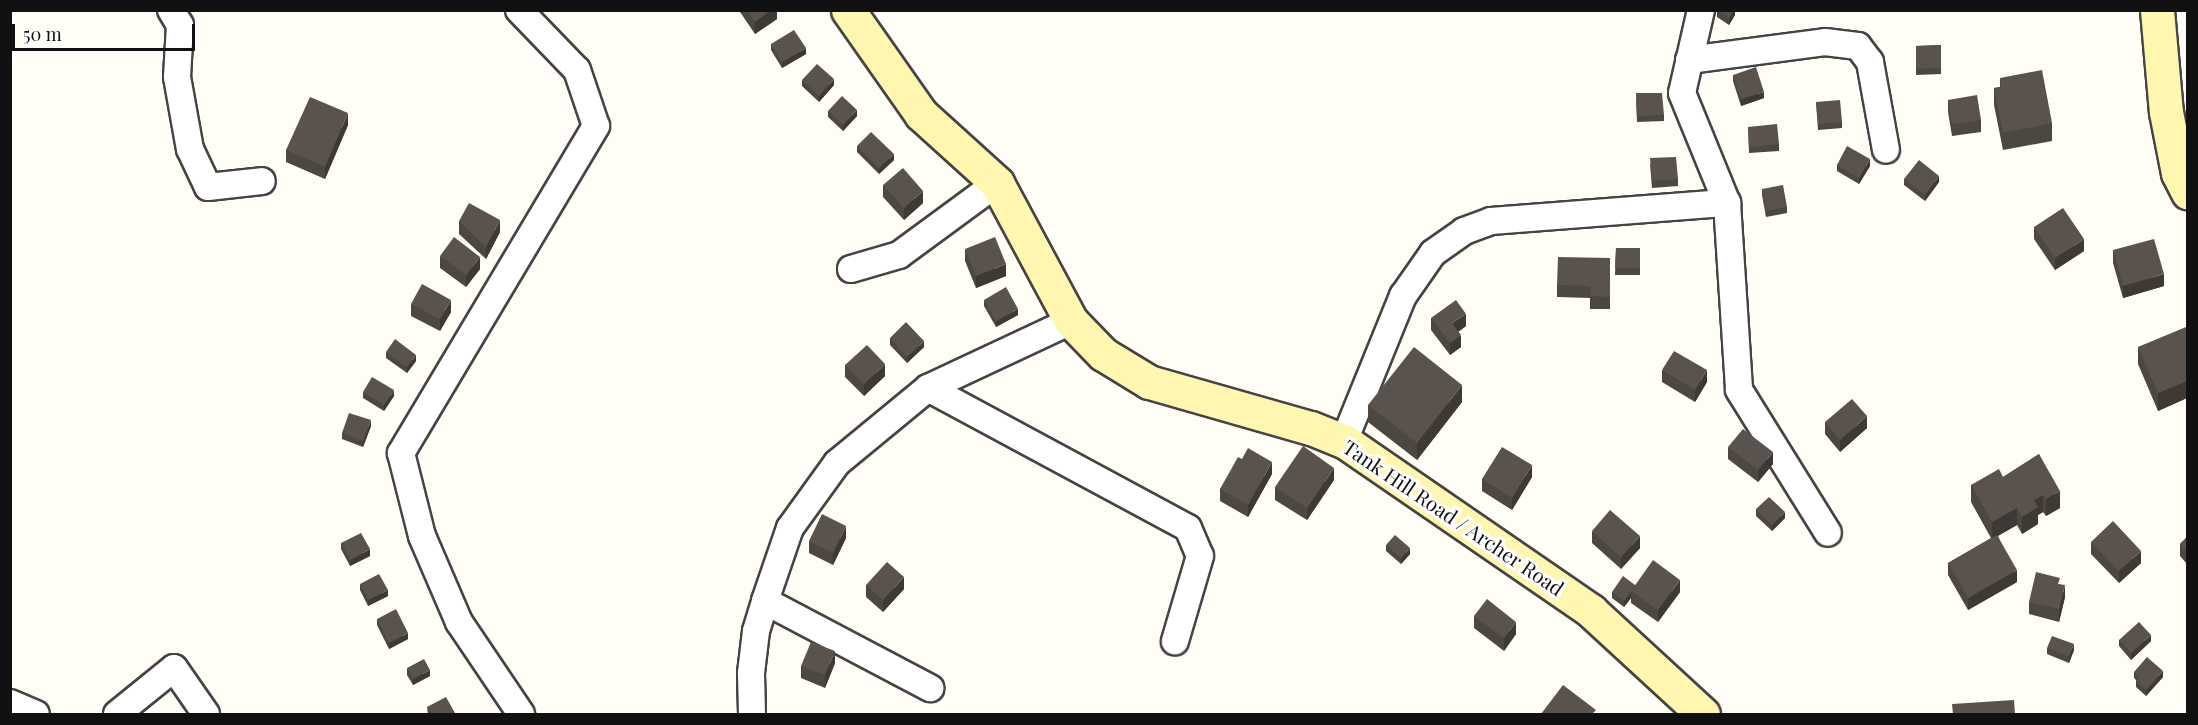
<!DOCTYPE html>
<html>
<head>
<meta charset="utf-8">
<style>
  body { margin:0 }
  #map { position:relative; width:2198px; height:725px; overflow:hidden; background:#fffdf5; font-family:"Playfair Display",serif }
  div>[style] { position:absolute }
  [style*='--x'] { left:calc(var(--x)*1px); top:calc(var(--y)*1px); width:calc(var(--w)*1px); rotate:calc(var(--a)*1deg) }
  .roads { filter:drop-shadow(2px 0 #444) drop-shadow(-2px 0 #444) drop-shadow(0 2px #444) drop-shadow(0 -2px #444) }
  .street>* { height:26px; margin:-13px; padding:0 13px; transform-origin:13px; border-radius:13px; background:#fff }
  .secondary>* { height:33px; margin:-16.5px; padding:0 16.5px; transform-origin:16.5px; border-radius:16.5px; background:#fff6b0 }
  .wall>* { inset:0; background:#4d4742 }
  .shaded-wall>* { inset:0; background:#3f3936 }
  .building>* { inset:0; background:#5a524d }
  span { translate:-50% -50%; white-space:nowrap; text-align:center; line-height:1.15; -webkit-text-stroke:6px #fff; paint-order:stroke }
  .street-label { font-size:20px; color:#111 }
  .frame { position:absolute; inset:0; border:12px solid #111; pointer-events:none }
  .scale { position:absolute; left:12px; top:24px; width:183px; height:27px; box-sizing:border-box; border:3px solid #111; border-top:0; padding-left:8px; font-size:18px; line-height:21px; white-space:nowrap; color:#111; -webkit-text-stroke:4px #fff; paint-order:stroke }
</style>
</head>
<body>
<div id="map">
  <div class="roads">
    <div class="street">
      <div style="--x:171;--y:10;--w:17;--a:59"></div>
      <div style="--x:180;--y:25;--w:52;--a:93.3"></div>
      <div style="--x:177;--y:77;--w:73;--a:79.8"></div>
      <div style="--x:190;--y:149;--w:42;--a:64.7"></div>
      <div style="--x:208;--y:187;--w:54;--a:-6.3"></div>
      <div style="--x:519;--y:10;--w:83;--a:46"></div>
      <div style="--x:577;--y:70;--w:59;--a:71.3"></div>
      <div style="--x:596;--y:126;--w:381;--a:120.8"></div>
      <div style="--x:401;--y:453;--w:86;--a:75.8"></div>
      <div style="--x:422;--y:536;--w:94;--a:66.7"></div>
      <div style="--x:459;--y:622;--w:111;--a:56"></div>
      <div style="--x:1701;--y:10;--w:85;--a:102.9"></div>
      <div style="--x:1682;--y:93;--w:119;--a:67.8"></div>
      <div style="--x:1727;--y:203;--w:187;--a:86.3"></div>
      <div style="--x:1739;--y:390;--w:168;--a:58.1"></div>
      <div style="--x:1689;--y:60;--w:137;--a:-7.5"></div>
      <div style="--x:1825;--y:42;--w:33;--a:7"></div>
      <div style="--x:1858;--y:46;--w:20;--a:53"></div>
      <div style="--x:1870;--y:62;--w:89;--a:79.7"></div>
      <div style="--x:851;--y:269;--w:50;--a:-16.3"></div>
      <div style="--x:899;--y:255;--w:122;--a:-36.3"></div>
      <div style="--x:928;--y:388;--w:295;--a:28.3"></div>
      <div style="--x:1188;--y:528;--w:30;--a:67"></div>
      <div style="--x:1200;--y:556;--w:89;--a:106.4"></div>
      <div style="--x:1344;--y:441;--w:157;--a:-67.9"></div>
      <div style="--x:1403;--y:296;--w:52;--a:-55.1"></div>
      <div style="--x:1433;--y:253;--w:38;--a:-35"></div>
      <div style="--x:1464;--y:231;--w:29;--a:-20"></div>
      <div style="--x:1491;--y:221;--w:237;--a:-4.4"></div>
      <div style="--x:765;--y:601;--w:187;--a:27.8"></div>
      <div style="--x:10;--y:703;--w:28;--a:23"></div>
      <div style="--x:117;--y:714;--w:73;--a:-38.9"></div>
      <div style="--x:174;--y:668;--w:56;--a:55.2"></div>
      <div style="--x:752;--y:714;--w:41;--a:-91.4"></div>
      <div style="--x:751;--y:673;--w:42;--a:-83.2"></div>
      <div style="--x:756;--y:631;--w:31;--a:-73"></div>
      <div style="--x:765;--y:601;--w:77;--a:-71.1"></div>
      <div style="--x:790;--y:528;--w:80;--a:-54.1"></div>
      <div style="--x:837;--y:463;--w:118;--a:-39.5"></div>
      <div style="--x:928;--y:388;--w:158;--a:-25.1"></div>
    </div>
    <div class="secondary">
      <div style="--x:848;--y:10;--w:127;--a:54.9"></div>
      <div style="--x:921;--y:114;--w:103;--a:42.2"></div>
      <div style="--x:997;--y:183;--w:157;--a:61.8"></div>
      <div style="--x:1071;--y:321;--w:46;--a:45.9"></div>
      <div style="--x:1103;--y:354;--w:54;--a:31.3"></div>
      <div style="--x:1149;--y:382;--w:168;--a:15.9"></div>
      <div style="--x:1311;--y:428;--w:35;--a:22"></div>
      <div style="--x:1344;--y:441;--w:300;--a:34.5"></div>
      <div style="--x:1591;--y:611;--w:152;--a:42.6"></div>
      <div style="--x:2157;--y:10;--w:102;--a:85"></div>
      <div style="--x:2166;--y:112;--w:62;--a:78.9"></div>
      <div style="--x:2178;--y:173;--w:22;--a:63"></div>
    </div>
  </div>
  <div class="wall">
    <div style="clip-path:polygon(740px 10px,777px 10px,777px 19px,755px 34px,740px 12px)"></div>
    <div style="clip-path:polygon(1717px 10px,1735px 10px,1735px 15px,1729px 25px,1717px 17px)"></div>
    <div style="clip-path:polygon(771px 44px,806px 54px,782px 68px,771px 50px)"></div>
    <div style="clip-path:polygon(1941px 45px,1941px 74px,1916px 75px,1916px 46px)"></div>
    <div style="clip-path:polygon(1733px 75px,1764px 98px,1741px 106px,1733px 81px)"></div>
    <div style="clip-path:polygon(2000px 78px,2052px 123px,2052px 141px,2003px 150px,1994px 105px,1994px 88px,2000px 87px)"></div>
    <div style="clip-path:polygon(802px 80px,834px 85px,819px 102px,802px 86px)"></div>
    <div style="clip-path:polygon(1636px 99px,1664px 115px,1664px 121px,1637px 122px)"></div>
    <div style="clip-path:polygon(1948px 100px,1981px 120px,1981px 132px,1952px 136px,1948px 112px)"></div>
    <div style="clip-path:polygon(1816px 102px,1842px 122px,1842px 128px,1818px 130px)"></div>
    <div style="clip-path:polygon(828px 111px,857px 116px,843px 131px,828px 117px)"></div>
    <div style="clip-path:polygon(348px 125px,325px 179px,286px 162px,286px 150px)"></div>
    <div style="clip-path:polygon(1748px 127px,1779px 144px,1779px 151px,1749px 153px)"></div>
    <div style="clip-path:polygon(857px 146px,894px 160px,879px 174px,857px 152px)"></div>
    <div style="clip-path:polygon(1650px 164px,1678px 179px,1678px 186px,1652px 188px)"></div>
    <div style="clip-path:polygon(1837px 165px,1870px 166px,1859px 184px,1837px 171px)"></div>
    <div style="clip-path:polygon(1904px 179px,1939px 182px,1925px 201px,1904px 185px)"></div>
    <div style="clip-path:polygon(883px 185px,923px 203px,904px 220px,883px 197px)"></div>
    <div style="clip-path:polygon(1762px 189px,1787px 207px,1787px 213px,1766px 217px,1762px 195px)"></div>
    <div style="clip-path:polygon(459px 221px,500px 232px,486px 259px,459px 234px)"></div>
    <div style="clip-path:polygon(2034px 227px,2084px 251px,2055px 270px,2034px 239px)"></div>
    <div style="clip-path:polygon(1616px 248px,1640px 248px,1640px 275px,1615px 275px)"></div>
    <div style="clip-path:polygon(965px 249px,1006px 276px,976px 288px,965px 261px)"></div>
    <div style="clip-path:polygon(2113px 250px,2164px 286px,2123px 298px,2113px 263px)"></div>
    <div style="clip-path:polygon(440px 256px,480px 269px,466px 287px,440px 268px)"></div>
    <div style="clip-path:polygon(1610px 258px,1610px 309px,1590px 309px,1590px 298px,1557px 297px,1557px 285px)"></div>
    <div style="clip-path:polygon(984px 300px,1018px 315px,996px 327px,984px 306px)"></div>
    <div style="clip-path:polygon(411px 304px,451px 312px,440px 331px,411px 316px)"></div>
    <div style="clip-path:polygon(1431px 318px,1466px 326px,1458px 332px,1461px 347px,1450px 355px,1431px 330px)"></div>
    <div style="clip-path:polygon(2187px 330px,2187px 398px,2158px 411px,2138px 364px,2138px 347px)"></div>
    <div style="clip-path:polygon(890px 338px,924px 347px,907px 363px,890px 345px)"></div>
    <div style="clip-path:polygon(386px 352px,416px 361px,407px 373px,386px 358px)"></div>
    <div style="clip-path:polygon(845px 365px,885px 376px,864px 396px,845px 377px)"></div>
    <div style="clip-path:polygon(1662px 370px,1707px 382px,1695px 402px,1662px 382px)"></div>
    <div style="clip-path:polygon(363px 392px,394px 396px,384px 411px,363px 398px)"></div>
    <div style="clip-path:polygon(1462px 402px,1417px 460px,1368px 422px,1368px 405px)"></div>
    <div style="clip-path:polygon(1825px 422px,1867px 428px,1840px 452px,1825px 434px)"></div>
    <div style="clip-path:polygon(371px 426px,363px 447px,342px 439px,342px 433px)"></div>
    <div style="clip-path:polygon(1728px 447px,1773px 464px,1758px 482px,1728px 459px)"></div>
    <div style="clip-path:polygon(2039px 454px,2060px 508px,2046px 516px,2043px 512px,2038px 515px,2038px 524px,2022px 534px,2017px 525px,1998px 536px,2017px 582px,1968px 610px,1948px 575px,1948px 563px,1991px 538px,1971px 502px,1971px 485px,2003px 477px)"></div>
    <div style="clip-path:polygon(1272px 474px,1248px 517px,1220px 501px,1220px 489px)"></div>
    <div style="clip-path:polygon(1532px 477px,1512px 510px,1482px 491px,1482px 479px)"></div>
    <div style="clip-path:polygon(1334px 480px,1307px 520px,1275px 500px,1275px 487px)"></div>
    <div style="clip-path:polygon(1756px 509px,1785px 518px,1772px 531px,1756px 516px)"></div>
    <div style="clip-path:polygon(1592px 531px,1640px 548px,1621px 569px,1592px 543px)"></div>
    <div style="clip-path:polygon(2187px 537px,2187px 564px,2180px 556px,2180px 544px)"></div>
    <div style="clip-path:polygon(846px 538px,833px 565px,809px 553px,809px 541px)"></div>
    <div style="clip-path:polygon(2091px 542px,2141px 563px,2119px 583px,2091px 554px)"></div>
    <div style="clip-path:polygon(341px 543px,370px 556px,350px 566px,341px 549px)"></div>
    <div style="clip-path:polygon(1386px 545px,1410px 554px,1401px 564px,1386px 551px)"></div>
    <div style="clip-path:polygon(360px 584px,388px 596px,368px 606px,360px 590px)"></div>
    <div style="clip-path:polygon(2060px 584px,2065px 597px,2059px 622px,2029px 614px,2029px 602px)"></div>
    <div style="clip-path:polygon(866px 585px,904px 589px,883px 612px,866px 597px)"></div>
    <div style="clip-path:polygon(1635px 585px,1680px 592px,1658px 622px,1631px 603px,1631px 598px,1624px 607px,1612px 598px,1612px 592px)"></div>
    <div style="clip-path:polygon(1474px 616px,1516px 634px,1504px 651px,1474px 628px)"></div>
    <div style="clip-path:polygon(377px 619px,408px 639px,389px 649px,377px 625px)"></div>
    <div style="clip-path:polygon(2119px 640px,2151px 641px,2131px 660px,2119px 646px)"></div>
    <div style="clip-path:polygon(2047px 648px,2074px 650px,2069px 663px,2047px 654px)"></div>
    <div style="clip-path:polygon(835px 663px,825px 688px,801px 678px,801px 666px)"></div>
    <div style="clip-path:polygon(407px 668px,430px 676px,413px 685px,407px 675px)"></div>
    <div style="clip-path:polygon(2134px 672px,2163px 677px,2146px 696px,2136px 687px,2136px 680px,2134px 678px)"></div>
    <div style="clip-path:polygon(427px 707px,455px 714px,428px 714px)"></div>
  </div>
  <div class="shaded-wall">
    <div style="clip-path:polygon(771px 10px,777px 10px,777px 19px,755px 34px,755px 22px)"></div>
    <div style="clip-path:polygon(1734px 10px,1735px 10px,1735px 15px,1729px 25px,1729px 18px)"></div>
    <div style="clip-path:polygon(806px 48px,806px 54px,782px 68px,782px 62px)"></div>
    <div style="clip-path:polygon(834px 79px,834px 85px,819px 102px,819px 96px)"></div>
    <div style="clip-path:polygon(1764px 92px,1764px 98px,1741px 106px,1741px 99px)"></div>
    <div style="clip-path:polygon(857px 110px,857px 116px,843px 131px,843px 125px)"></div>
    <div style="clip-path:polygon(348px 113px,348px 125px,325px 179px,325px 167px)"></div>
    <div style="clip-path:polygon(894px 154px,894px 160px,879px 174px,879px 168px)"></div>
    <div style="clip-path:polygon(1870px 159px,1870px 166px,1859px 184px,1859px 178px)"></div>
    <div style="clip-path:polygon(1939px 176px,1939px 182px,1925px 201px,1925px 195px)"></div>
    <div style="clip-path:polygon(923px 191px,923px 203px,904px 220px,904px 208px)"></div>
    <div style="clip-path:polygon(500px 220px,500px 232px,486px 259px,486px 247px)"></div>
    <div style="clip-path:polygon(2084px 239px,2084px 251px,2055px 270px,2055px 258px)"></div>
    <div style="clip-path:polygon(480px 257px,480px 269px,466px 287px,466px 275px)"></div>
    <div style="clip-path:polygon(1006px 264px,1006px 276px,976px 288px,976px 276px)"></div>
    <div style="clip-path:polygon(2164px 274px,2164px 286px,2123px 298px,2123px 286px)"></div>
    <div style="clip-path:polygon(451px 300px,451px 312px,440px 331px,440px 319px)"></div>
    <div style="clip-path:polygon(1018px 309px,1018px 315px,996px 327px,996px 321px)"></div>
    <div style="clip-path:polygon(1466px 314px,1466px 326px,1452px 336px,1452px 323px)"></div>
    <div style="clip-path:polygon(1461px 335px,1461px 347px,1450px 355px,1450px 343px)"></div>
    <div style="clip-path:polygon(924px 341px,924px 347px,907px 363px,907px 357px)"></div>
    <div style="clip-path:polygon(416px 355px,416px 361px,407px 373px,407px 367px)"></div>
    <div style="clip-path:polygon(885px 364px,885px 376px,864px 396px,864px 384px)"></div>
    <div style="clip-path:polygon(1707px 370px,1707px 382px,1695px 402px,1695px 390px)"></div>
    <div style="clip-path:polygon(2187px 381px,2187px 398px,2158px 411px,2158px 393px)"></div>
    <div style="clip-path:polygon(1462px 385px,1462px 402px,1417px 460px,1417px 443px)"></div>
    <div style="clip-path:polygon(394px 390px,394px 396px,384px 411px,384px 405px)"></div>
    <div style="clip-path:polygon(1867px 416px,1867px 428px,1840px 452px,1840px 440px)"></div>
    <div style="clip-path:polygon(371px 420px,371px 426px,363px 447px,363px 441px)"></div>
    <div style="clip-path:polygon(1773px 452px,1773px 464px,1758px 482px,1758px 470px)"></div>
    <div style="clip-path:polygon(1272px 462px,1272px 474px,1248px 517px,1248px 505px)"></div>
    <div style="clip-path:polygon(1532px 465px,1532px 477px,1512px 510px,1512px 498px)"></div>
    <div style="clip-path:polygon(1334px 468px,1334px 480px,1307px 520px,1307px 508px)"></div>
    <div style="clip-path:polygon(2060px 491px,2060px 508px,2046px 516px,2046px 499px)"></div>
    <div style="clip-path:polygon(2043px 495px,2043px 512px,2038px 515px,2038px 524px,2022px 534px,2022px 517px,2034px 500px)"></div>
    <div style="clip-path:polygon(2017px 508px,2017px 525px,1992px 539px,1992px 522px)"></div>
    <div style="clip-path:polygon(1785px 512px,1785px 518px,1772px 531px,1772px 525px)"></div>
    <div style="clip-path:polygon(846px 526px,846px 538px,833px 565px,833px 553px)"></div>
    <div style="clip-path:polygon(1640px 536px,1640px 548px,1621px 569px,1621px 557px)"></div>
    <div style="clip-path:polygon(1410px 548px,1410px 554px,1401px 564px,1401px 558px)"></div>
    <div style="clip-path:polygon(370px 549px,370px 556px,350px 566px,350px 560px)"></div>
    <div style="clip-path:polygon(2141px 551px,2141px 563px,2119px 583px,2119px 571px)"></div>
    <div style="clip-path:polygon(2017px 570px,2017px 582px,1968px 610px,1968px 598px)"></div>
    <div style="clip-path:polygon(904px 577px,904px 589px,883px 612px,883px 600px)"></div>
    <div style="clip-path:polygon(1680px 580px,1680px 592px,1658px 622px,1658px 610px)"></div>
    <div style="clip-path:polygon(2065px 585px,2065px 597px,2059px 622px,2059px 609px)"></div>
    <div style="clip-path:polygon(388px 590px,388px 596px,368px 606px,368px 600px)"></div>
    <div style="clip-path:polygon(1631px 592px,1631px 598px,1624px 607px,1624px 601px)"></div>
    <div style="clip-path:polygon(1516px 622px,1516px 634px,1504px 651px,1504px 638px)"></div>
    <div style="clip-path:polygon(408px 633px,408px 639px,389px 649px,389px 643px)"></div>
    <div style="clip-path:polygon(2151px 635px,2151px 641px,2131px 660px,2131px 653px)"></div>
    <div style="clip-path:polygon(2074px 644px,2074px 650px,2069px 663px,2069px 656px)"></div>
    <div style="clip-path:polygon(835px 651px,835px 663px,825px 688px,825px 675px)"></div>
    <div style="clip-path:polygon(430px 670px,430px 676px,413px 685px,413px 679px)"></div>
    <div style="clip-path:polygon(2163px 671px,2163px 677px,2146px 696px,2146px 690px)"></div>
  </div>
  <div class="building">
    <div style="clip-path:polygon(747px 10px,771px 10px,755px 22px)"></div>
    <div style="clip-path:polygon(1717px 10px,1734px 10px,1729px 18px)"></div>
    <div style="clip-path:polygon(794px 30px,806px 48px,782px 62px,771px 44px)"></div>
    <div style="clip-path:polygon(1941px 45px,1941px 68px,1916px 69px,1916px 46px)"></div>
    <div style="clip-path:polygon(817px 64px,834px 79px,819px 96px,802px 80px)"></div>
    <div style="clip-path:polygon(1756px 67px,1764px 92px,1741px 99px,1733px 75px)"></div>
    <div style="clip-path:polygon(2042px 70px,2052px 123px,2003px 133px,1994px 88px,2001px 87px,2000px 78px)"></div>
    <div style="clip-path:polygon(1636px 93px,1662px 93px,1664px 115px,1637px 116px)"></div>
    <div style="clip-path:polygon(1977px 95px,1981px 120px,1952px 124px,1948px 100px)"></div>
    <div style="clip-path:polygon(842px 96px,857px 110px,843px 125px,828px 111px)"></div>
    <div style="clip-path:polygon(310px 97px,348px 113px,325px 167px,286px 150px)"></div>
    <div style="clip-path:polygon(1840px 100px,1842px 122px,1818px 124px,1816px 102px)"></div>
    <div style="clip-path:polygon(1777px 124px,1779px 144px,1749px 147px,1748px 127px)"></div>
    <div style="clip-path:polygon(871px 132px,894px 154px,879px 168px,857px 146px)"></div>
    <div style="clip-path:polygon(1847px 146px,1870px 159px,1859px 178px,1837px 165px)"></div>
    <div style="clip-path:polygon(1676px 157px,1678px 179px,1652px 181px,1650px 158px)"></div>
    <div style="clip-path:polygon(1919px 160px,1939px 176px,1925px 195px,1904px 179px)"></div>
    <div style="clip-path:polygon(903px 168px,923px 191px,904px 208px,883px 185px)"></div>
    <div style="clip-path:polygon(1783px 185px,1787px 207px,1766px 211px,1762px 189px)"></div>
    <div style="clip-path:polygon(469px 203px,500px 220px,486px 247px,459px 221px)"></div>
    <div style="clip-path:polygon(2063px 208px,2084px 239px,2055px 258px,2034px 227px)"></div>
    <div style="clip-path:polygon(454px 237px,480px 257px,466px 275px,440px 256px)"></div>
    <div style="clip-path:polygon(995px 237px,1006px 264px,976px 276px,965px 249px)"></div>
    <div style="clip-path:polygon(2154px 239px,2164px 274px,2123px 286px,2113px 250px)"></div>
    <div style="clip-path:polygon(1616px 248px,1640px 248px,1640px 268px,1615px 268px)"></div>
    <div style="clip-path:polygon(1558px 257px,1610px 258px,1610px 297px,1590px 296px,1591px 286px,1557px 285px)"></div>
    <div style="clip-path:polygon(422px 284px,451px 300px,440px 319px,411px 304px)"></div>
    <div style="clip-path:polygon(1006px 287px,1018px 309px,996px 321px,984px 300px)"></div>
    <div style="clip-path:polygon(1456px 300px,1466px 314px,1452px 323px,1461px 335px,1450px 343px,1431px 318px)"></div>
    <div style="clip-path:polygon(906px 322px,924px 341px,907px 357px,890px 338px)"></div>
    <div style="clip-path:polygon(2186px 327px,2187px 330px,2187px 381px,2158px 393px,2138px 347px)"></div>
    <div style="clip-path:polygon(395px 339px,416px 355px,407px 367px,386px 352px)"></div>
    <div style="clip-path:polygon(867px 345px,885px 364px,864px 384px,845px 365px)"></div>
    <div style="clip-path:polygon(1414px 347px,1462px 385px,1417px 443px,1368px 405px)"></div>
    <div style="clip-path:polygon(1674px 351px,1707px 370px,1695px 390px,1662px 370px)"></div>
    <div style="clip-path:polygon(372px 377px,394px 390px,384px 405px,363px 392px)"></div>
    <div style="clip-path:polygon(1852px 399px,1867px 416px,1840px 440px,1825px 422px)"></div>
    <div style="clip-path:polygon(349px 413px,371px 420px,363px 441px,342px 433px)"></div>
    <div style="clip-path:polygon(1743px 429px,1773px 452px,1758px 470px,1728px 447px)"></div>
    <div style="clip-path:polygon(1303px 446px,1334px 468px,1307px 508px,1275px 487px)"></div>
    <div style="clip-path:polygon(1502px 447px,1532px 465px,1512px 498px,1482px 479px)"></div>
    <div style="clip-path:polygon(1248px 448px,1272px 462px,1248px 505px,1220px 489px,1238px 457px,1242px 459px)"></div>
    <div style="clip-path:polygon(2039px 454px,2060px 491px,2046px 499px,2043px 495px,2034px 500px,2038px 507px,2022px 517px,2017px 508px,1992px 522px,1971px 485px,1999px 469px,2003px 477px)"></div>
    <div style="clip-path:polygon(1769px 497px,1785px 512px,1772px 525px,1756px 509px)"></div>
    <div style="clip-path:polygon(1610px 510px,1640px 536px,1621px 557px,1592px 531px)"></div>
    <div style="clip-path:polygon(822px 514px,846px 526px,833px 553px,809px 541px)"></div>
    <div style="clip-path:polygon(2113px 521px,2141px 551px,2119px 571px,2091px 542px)"></div>
    <div style="clip-path:polygon(361px 533px,370px 549px,350px 560px,341px 543px)"></div>
    <div style="clip-path:polygon(1395px 535px,1410px 548px,1401px 558px,1386px 545px)"></div>
    <div style="clip-path:polygon(1997px 535px,2017px 570px,1968px 598px,1948px 563px)"></div>
    <div style="clip-path:polygon(2187px 537px,2187px 552px,2180px 544px)"></div>
    <div style="clip-path:polygon(1653px 560px,1680px 580px,1658px 610px,1631px 591px)"></div>
    <div style="clip-path:polygon(887px 562px,904px 577px,883px 600px,866px 585px)"></div>
    <div style="clip-path:polygon(2036px 572px,2060px 578px,2058px 584px,2065px 585px,2059px 609px,2029px 602px)"></div>
    <div style="clip-path:polygon(379px 574px,388px 590px,368px 600px,360px 584px)"></div>
    <div style="clip-path:polygon(1623px 576px,1635px 585px,1624px 601px,1612px 592px)"></div>
    <div style="clip-path:polygon(1487px 599px,1516px 622px,1504px 638px,1474px 616px)"></div>
    <div style="clip-path:polygon(396px 609px,408px 633px,389px 643px,377px 619px)"></div>
    <div style="clip-path:polygon(2139px 622px,2151px 635px,2131px 653px,2119px 640px)"></div>
    <div style="clip-path:polygon(2052px 636px,2074px 644px,2069px 656px,2047px 648px)"></div>
    <div style="clip-path:polygon(811px 642px,835px 651px,825px 675px,801px 666px)"></div>
    <div style="clip-path:polygon(2147px 657px,2163px 671px,2146px 690px,2136px 681px,2139px 677px,2134px 672px)"></div>
    <div style="clip-path:polygon(424px 659px,430px 670px,413px 679px,407px 668px)"></div>
    <div style="clip-path:polygon(1563px 685px,1596px 710px,1592px 714px,1541px 714px)"></div>
    <div style="clip-path:polygon(446px 697px,455px 713px,452px 714px,432px 714px,427px 707px)"></div>
    <div style="clip-path:polygon(2014px 700px,2015px 714px,1953px 714px,1952px 704px)"></div>
  </div>
  <div class="street-label">
    <span style="left:1454px;top:517px;rotate:34deg">Tank Hill Road / Archer Road</span>
  </div>
  <div class="frame"></div>
  <div class="scale">50 m</div>
</div>
</body>
</html>
